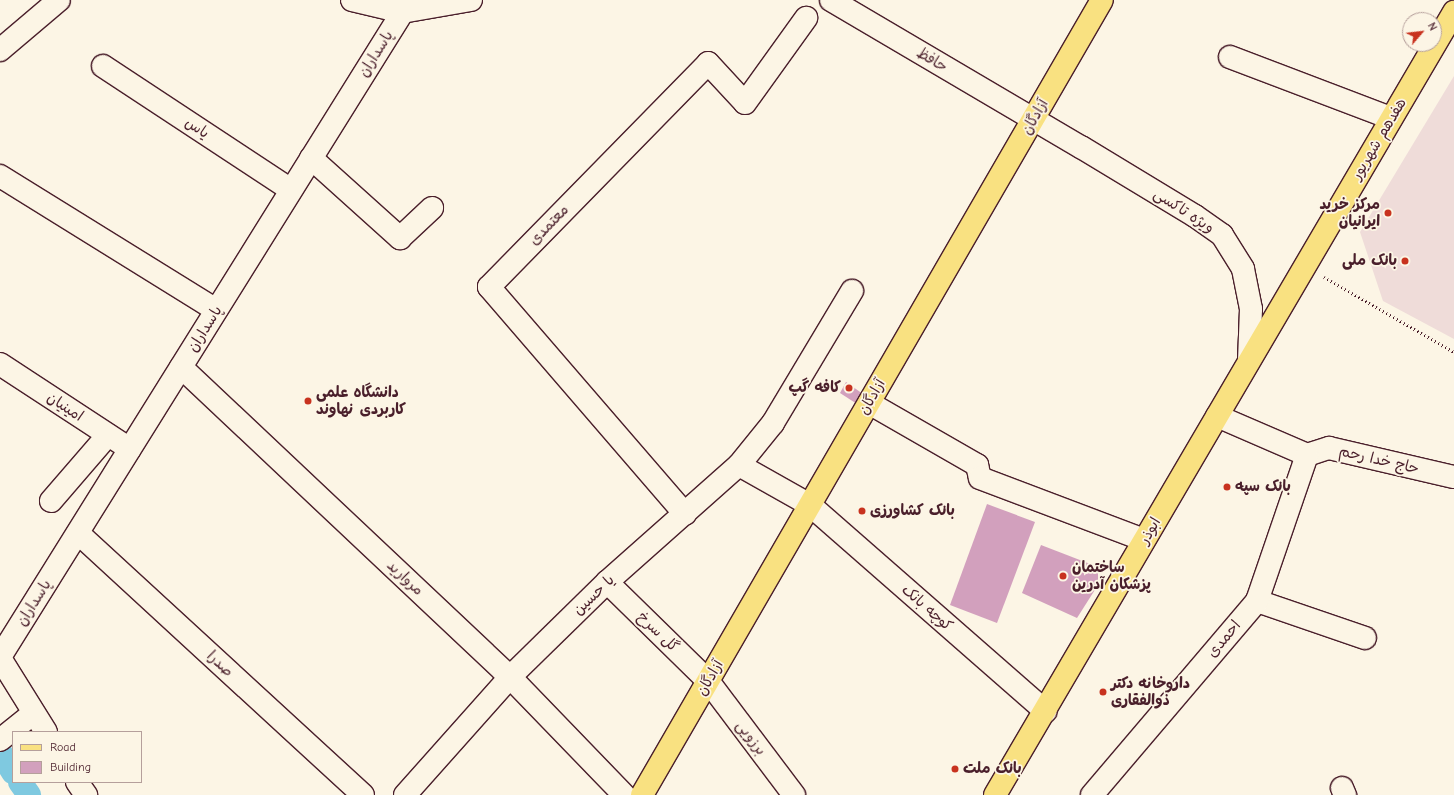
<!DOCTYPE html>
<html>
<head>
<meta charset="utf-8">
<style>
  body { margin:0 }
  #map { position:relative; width:1454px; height:795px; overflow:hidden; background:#fcf5e5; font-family:"Comic Neue","Playpen Sans Arabic",sans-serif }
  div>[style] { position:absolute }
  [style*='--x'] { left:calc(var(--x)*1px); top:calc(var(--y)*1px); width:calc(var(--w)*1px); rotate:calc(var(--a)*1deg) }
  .built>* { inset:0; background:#efdcd9 }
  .canal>* { height:24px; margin:-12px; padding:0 12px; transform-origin:12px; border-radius:12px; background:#7fc9e0 }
  .building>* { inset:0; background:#d2a0bd }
  .path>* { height:2.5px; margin-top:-1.25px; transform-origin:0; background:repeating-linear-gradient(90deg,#4a1f2b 0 1px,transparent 0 4px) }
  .roads { filter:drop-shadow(1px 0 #4a1f2b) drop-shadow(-1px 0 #4a1f2b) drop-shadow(0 1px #4a1f2b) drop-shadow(0 -1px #4a1f2b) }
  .minor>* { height:22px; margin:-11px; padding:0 11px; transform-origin:11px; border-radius:11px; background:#fcf5e5 }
  .major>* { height:22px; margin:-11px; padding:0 11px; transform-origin:11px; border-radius:11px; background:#f9e181 }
  .dots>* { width:11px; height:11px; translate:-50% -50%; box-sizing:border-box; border:2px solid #fcf5e5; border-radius:50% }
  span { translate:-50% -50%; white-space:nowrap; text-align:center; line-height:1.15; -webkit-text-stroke:3.5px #fcf5e5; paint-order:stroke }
  .street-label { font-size:15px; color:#4a1f2b }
  .poi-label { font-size:15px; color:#4a1f2b; font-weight:700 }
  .right { translate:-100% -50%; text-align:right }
  .left { translate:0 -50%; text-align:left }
  .legend { position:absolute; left:12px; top:731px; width:130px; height:52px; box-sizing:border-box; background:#fcf5e5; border:1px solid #b59f9b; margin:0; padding:5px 7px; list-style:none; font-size:12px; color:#4a1f2b }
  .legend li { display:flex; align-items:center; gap:8px; height:20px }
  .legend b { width:20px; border:1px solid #b59f9b }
  .north { position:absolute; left:1402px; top:12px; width:40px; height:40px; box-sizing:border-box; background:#fcf5e5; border:1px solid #b59f9b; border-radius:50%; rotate:62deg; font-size:11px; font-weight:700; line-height:16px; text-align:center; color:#4a1f2b }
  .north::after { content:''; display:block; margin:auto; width:14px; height:18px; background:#c8321e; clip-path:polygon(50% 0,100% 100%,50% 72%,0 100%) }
</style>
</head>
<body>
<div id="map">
  <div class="built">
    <div style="clip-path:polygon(1454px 76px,1454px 339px,1383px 301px,1360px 232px)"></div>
  </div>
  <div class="canal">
    <div style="--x:0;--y:752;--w:24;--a:57"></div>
    <div style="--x:20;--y:782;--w:16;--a:55"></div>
  </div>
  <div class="building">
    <div style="clip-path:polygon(846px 382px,863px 394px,857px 404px,840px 393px)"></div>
    <div style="clip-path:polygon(987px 504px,1035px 522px,997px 623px,950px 605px)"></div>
    <div style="clip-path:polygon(1041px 545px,1098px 567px,1098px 585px,1077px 618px,1022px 593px)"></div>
  </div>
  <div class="path">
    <div style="--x:1324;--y:277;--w:150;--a:30"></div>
  </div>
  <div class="roads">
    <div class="minor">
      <div style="--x:352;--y:0;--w:51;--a:13.5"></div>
      <div style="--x:402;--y:12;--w:70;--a:-9.9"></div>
      <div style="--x:831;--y:0;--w:290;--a:30.5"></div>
      <div style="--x:1081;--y:147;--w:133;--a:31.2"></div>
      <div style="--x:1195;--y:216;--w:33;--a:35"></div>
      <div style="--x:1222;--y:235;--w:40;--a:58"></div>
      <div style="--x:1243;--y:269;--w:41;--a:78.7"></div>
      <div style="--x:1251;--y:309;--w:51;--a:92.2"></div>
      <div style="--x:0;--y:50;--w:77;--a:-40.3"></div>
      <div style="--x:1230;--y:57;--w:172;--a:20.8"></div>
      <div style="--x:103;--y:66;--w:225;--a:33.4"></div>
      <div style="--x:311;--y:158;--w:120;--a:42"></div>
      <div style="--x:400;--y:238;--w:44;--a:-43.2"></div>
      <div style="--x:0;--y:176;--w:254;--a:31.8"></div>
      <div style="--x:0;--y:364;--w:155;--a:33.2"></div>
      <div style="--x:181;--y:367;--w:452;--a:43.3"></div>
      <div style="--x:510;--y:677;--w:164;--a:46"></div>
      <div style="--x:869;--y:403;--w:125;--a:29.9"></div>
      <div style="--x:977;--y:465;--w:13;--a:77"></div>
      <div style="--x:980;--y:478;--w:175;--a:20.7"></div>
      <div style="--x:1217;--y:416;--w:98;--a:23.4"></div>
      <div style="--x:1307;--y:455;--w:23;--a:-18"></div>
      <div style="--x:1329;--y:448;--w:128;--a:13.1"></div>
      <div style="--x:739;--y:465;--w:54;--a:-51"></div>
      <div style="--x:773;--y:423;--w:154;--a:-59.1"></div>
      <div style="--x:51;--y:501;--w:87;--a:-49.2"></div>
      <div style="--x:685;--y:514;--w:300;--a:-130.8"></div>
      <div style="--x:489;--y:287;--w:313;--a:-45.6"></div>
      <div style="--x:708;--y:63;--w:54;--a:47.2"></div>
      <div style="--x:745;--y:103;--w:105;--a:-54.3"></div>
      <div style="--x:78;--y:533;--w:387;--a:42.6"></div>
      <div style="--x:607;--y:582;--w:141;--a:44.4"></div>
      <div style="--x:708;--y:681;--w:143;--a:53"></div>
      <div style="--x:1257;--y:601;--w:114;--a:18.9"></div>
      <div style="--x:0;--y:657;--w:774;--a:-58.03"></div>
      <div style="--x:0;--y:658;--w:87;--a:58.1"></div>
      <div style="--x:0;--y:740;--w:43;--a:-38.5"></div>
      <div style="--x:77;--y:782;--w:16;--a:55"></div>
      <div style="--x:1342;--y:788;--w:8;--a:67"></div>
      <div style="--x:405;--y:795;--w:158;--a:-48.3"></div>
      <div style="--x:510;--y:677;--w:136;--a:-44.4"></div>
      <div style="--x:607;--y:582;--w:176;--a:-41.6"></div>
      <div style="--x:739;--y:465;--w:81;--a:29.4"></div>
      <div style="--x:810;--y:505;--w:313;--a:41.2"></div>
      <div style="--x:1092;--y:795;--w:255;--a:-49.6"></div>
      <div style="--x:1257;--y:601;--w:154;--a:-71.1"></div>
    </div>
    <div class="major">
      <div style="--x:642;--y:795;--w:918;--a:-59.95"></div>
      <div style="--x:995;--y:795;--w:908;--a:-59.62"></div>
    </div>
  </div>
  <div class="dots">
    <div style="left:1388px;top:213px;background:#c8321e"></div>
    <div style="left:1405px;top:261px;background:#c8321e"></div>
    <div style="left:849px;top:388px;background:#c8321e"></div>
    <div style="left:308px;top:401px;background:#c8321e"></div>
    <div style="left:1227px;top:487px;background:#c8321e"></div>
    <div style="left:862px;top:511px;background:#c8321e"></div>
    <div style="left:1063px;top:576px;background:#c8321e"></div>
    <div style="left:1103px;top:692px;background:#c8321e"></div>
    <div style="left:955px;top:769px;background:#c8321e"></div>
  </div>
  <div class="street-label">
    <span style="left:376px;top:54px;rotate:-58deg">پاسداران</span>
    <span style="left:932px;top:60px;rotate:31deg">حافظ</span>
    <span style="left:1035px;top:117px;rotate:-60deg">آزادگان</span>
    <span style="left:197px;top:128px;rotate:33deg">یاس</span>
    <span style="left:1379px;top:139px;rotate:-59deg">هفدهم شهریور</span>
    <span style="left:1184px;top:211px;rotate:33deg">ویژه تاکسی</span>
    <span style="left:549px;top:225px;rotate:-46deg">معتمدی</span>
    <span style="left:205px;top:329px;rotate:-58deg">پاسداران</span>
    <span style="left:872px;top:397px;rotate:-60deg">آزادگان</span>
    <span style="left:65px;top:407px;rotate:33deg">امینیان</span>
    <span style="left:1379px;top:460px;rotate:13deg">حاج خدا رحم</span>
    <span style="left:1150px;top:531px;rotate:-60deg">ابوذر</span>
    <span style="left:405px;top:578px;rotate:43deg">مروارید</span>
    <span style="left:594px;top:595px;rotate:-44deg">یا حسین</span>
    <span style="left:34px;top:603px;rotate:-58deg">پاسداران</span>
    <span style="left:927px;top:608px;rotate:41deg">کوچه بانک</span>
    <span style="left:658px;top:632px;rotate:44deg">گل سرخ</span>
    <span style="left:1224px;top:639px;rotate:-50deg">احمدی</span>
    <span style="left:220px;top:664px;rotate:43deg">صدرا</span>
    <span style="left:710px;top:678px;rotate:-60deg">آزادگان</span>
    <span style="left:751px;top:738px;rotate:53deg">برزویی</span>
  </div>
  <div class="poi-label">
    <span class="right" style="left:1380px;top:213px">مرکز خرید<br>ایرانیان</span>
    <span class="right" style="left:1397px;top:261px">بانک ملی</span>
    <span class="right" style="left:841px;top:388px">کافه گپ</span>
    <span class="left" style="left:316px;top:401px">دانشگاه علمی<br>کاربردی نهاوند</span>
    <span class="left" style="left:1235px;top:487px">بانک سپه</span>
    <span class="left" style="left:870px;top:511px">بانک کشاورزی</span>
    <span class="left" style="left:1072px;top:576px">ساختمان<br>پزشکان آدرین</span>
    <span class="left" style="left:1111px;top:692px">داروخانه دکتر<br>ذوالفقاری</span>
    <span class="left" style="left:963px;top:769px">بانک ملت</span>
  </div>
  <ul class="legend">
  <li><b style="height:5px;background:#f9e181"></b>Road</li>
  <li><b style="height:11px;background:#d2a0bd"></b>Building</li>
  </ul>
  <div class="north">N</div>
</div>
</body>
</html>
